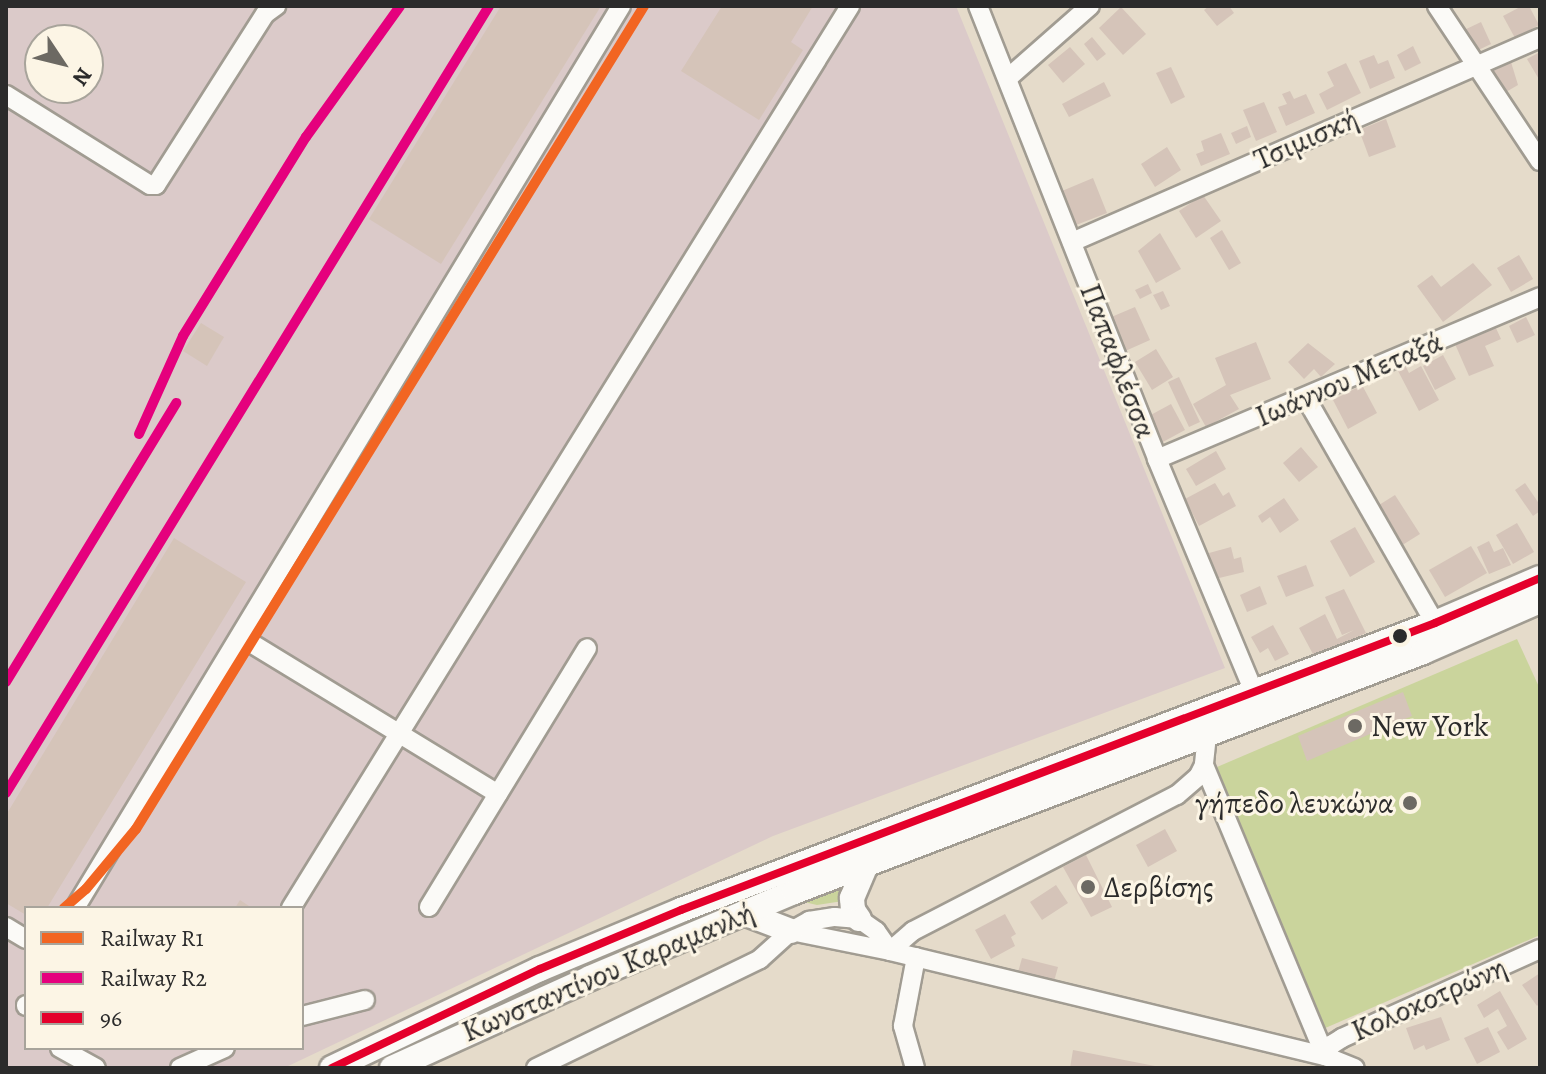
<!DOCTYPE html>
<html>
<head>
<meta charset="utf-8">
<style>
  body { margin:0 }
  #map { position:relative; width:1546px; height:1074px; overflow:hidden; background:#e5dbca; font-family:Alegreya,serif }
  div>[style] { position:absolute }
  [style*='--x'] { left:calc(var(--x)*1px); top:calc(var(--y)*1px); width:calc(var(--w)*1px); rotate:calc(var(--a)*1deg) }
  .industrial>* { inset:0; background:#dbcac9 }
  .green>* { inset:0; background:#cad49c }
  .building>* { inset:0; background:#d5c4b9 }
  .roads { filter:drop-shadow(2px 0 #a19c92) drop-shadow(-2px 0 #a19c92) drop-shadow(0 2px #a19c92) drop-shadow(0 -2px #a19c92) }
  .minor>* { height:18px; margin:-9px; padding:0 9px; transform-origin:9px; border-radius:9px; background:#fbfaf7 }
  .major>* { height:24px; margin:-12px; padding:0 12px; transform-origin:12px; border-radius:12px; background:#fbfaf7 }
  .bus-1>* { height:8px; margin:-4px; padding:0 4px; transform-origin:4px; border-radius:4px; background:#e4002b }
  .rail-1>* { height:10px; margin:-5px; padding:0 5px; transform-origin:5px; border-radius:5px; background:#f26522 }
  .rail-2>* { height:10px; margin:-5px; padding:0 5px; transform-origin:5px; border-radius:5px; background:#e5007d }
  .dots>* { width:22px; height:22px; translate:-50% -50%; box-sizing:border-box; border:4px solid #fcf5e5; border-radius:50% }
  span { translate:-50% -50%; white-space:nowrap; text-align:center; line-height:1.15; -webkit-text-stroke:6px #fcf5e5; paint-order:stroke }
  .street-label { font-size:30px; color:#2b2b2b }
  .poi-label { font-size:30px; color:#2b2b2b }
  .left { translate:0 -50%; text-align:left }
  .right { translate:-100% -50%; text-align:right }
  .frame { position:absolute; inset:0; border:8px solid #2b2b2b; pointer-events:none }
  .legend { position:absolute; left:24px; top:906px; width:280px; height:144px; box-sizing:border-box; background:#fcf5e5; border:2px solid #a8a49b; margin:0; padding:10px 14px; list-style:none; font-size:24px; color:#2b2b2b }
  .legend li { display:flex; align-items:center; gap:16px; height:40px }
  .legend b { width:40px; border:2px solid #a8a49b }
  .north { position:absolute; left:24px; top:24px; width:80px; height:80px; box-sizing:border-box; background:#fcf5e5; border:2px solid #a8a49b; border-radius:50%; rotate:125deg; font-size:22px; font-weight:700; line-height:32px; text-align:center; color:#2b2b2b }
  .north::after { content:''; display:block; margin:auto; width:28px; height:36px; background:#6c6963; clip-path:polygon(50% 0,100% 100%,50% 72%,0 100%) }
</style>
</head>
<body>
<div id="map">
  <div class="industrial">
    <div style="clip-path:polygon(evenodd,6px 6px,956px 6px,1225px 668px,773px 836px,284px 1068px,6px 1068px,6px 6px,40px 40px,88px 40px,88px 88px,40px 88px,40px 40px,6px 6px,26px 908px,302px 908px,302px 1048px,26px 1048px,26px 908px)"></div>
  </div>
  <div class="green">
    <div style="clip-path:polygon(1517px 639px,1540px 689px,1540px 935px,1323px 1029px,1217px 767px)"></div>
    <div style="clip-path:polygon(852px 881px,843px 901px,817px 905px,804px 902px)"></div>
  </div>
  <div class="building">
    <div style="clip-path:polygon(501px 6px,601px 6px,441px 264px,369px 219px)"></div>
    <div style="clip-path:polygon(722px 6px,813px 6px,791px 42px,803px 50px,759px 120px,681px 71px)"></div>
    <div style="clip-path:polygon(1209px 6px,1229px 6px,1234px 13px,1217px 26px,1204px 10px)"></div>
    <div style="clip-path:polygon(1522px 6px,1529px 6px,1539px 25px,1515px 38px,1503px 16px)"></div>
    <div style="clip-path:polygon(1121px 7px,1146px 34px,1123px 55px,1099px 28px)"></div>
    <div style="clip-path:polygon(1481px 22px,1491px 44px,1470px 54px,1460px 32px)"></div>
    <div style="clip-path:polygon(1092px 37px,1106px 54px,1097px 61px,1084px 44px)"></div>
    <div style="clip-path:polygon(1413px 46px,1421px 63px,1405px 71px,1397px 55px)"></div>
    <div style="clip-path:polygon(1070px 47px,1085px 64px,1063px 83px,1048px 65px)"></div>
    <div style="clip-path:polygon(1540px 52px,1540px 81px,1527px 59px)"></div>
    <div style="clip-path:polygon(1374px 55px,1378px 64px,1388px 60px,1395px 78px,1370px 89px,1359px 61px)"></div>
    <div style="clip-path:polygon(1511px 62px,1518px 85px,1499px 96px,1487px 74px)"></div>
    <div style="clip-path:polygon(1346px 63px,1361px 93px,1327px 110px,1319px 94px,1334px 86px,1327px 72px)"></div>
    <div style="clip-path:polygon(1171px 67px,1185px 97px,1171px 104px,1156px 73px)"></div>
    <div style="clip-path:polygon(1104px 82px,1111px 96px,1069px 117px,1062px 104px)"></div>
    <div style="clip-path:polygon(1290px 91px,1294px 99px,1306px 94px,1315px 113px,1286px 126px,1278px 107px,1287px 104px,1282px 94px)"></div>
    <div style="clip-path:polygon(1264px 102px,1277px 132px,1256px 141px,1243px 110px)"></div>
    <div style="clip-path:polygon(1386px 119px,1396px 147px,1369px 157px,1359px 130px)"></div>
    <div style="clip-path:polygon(1247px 126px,1251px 137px,1236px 144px,1231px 133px)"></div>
    <div style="clip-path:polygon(1221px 133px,1230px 154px,1201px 166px,1196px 154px,1204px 151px,1201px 141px)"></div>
    <div style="clip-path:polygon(1167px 147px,1181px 170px,1155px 187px,1141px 164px)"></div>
    <div style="clip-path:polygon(1093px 178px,1107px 213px,1076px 225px,1062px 191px)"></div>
    <div style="clip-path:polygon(1203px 195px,1221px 221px,1196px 238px,1179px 211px)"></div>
    <div style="clip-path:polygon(1222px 230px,1241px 263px,1229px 270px,1210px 238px)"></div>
    <div style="clip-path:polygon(1160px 233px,1181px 269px,1156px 283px,1138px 251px)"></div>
    <div style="clip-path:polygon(1519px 255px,1533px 279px,1511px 292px,1497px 268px)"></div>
    <div style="clip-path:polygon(1473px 263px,1492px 285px,1443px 322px,1417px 286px,1432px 275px,1441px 287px)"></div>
    <div style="clip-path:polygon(1148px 284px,1152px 293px,1140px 299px,1135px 290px)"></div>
    <div style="clip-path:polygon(1163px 291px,1170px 306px,1161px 310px,1153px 295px)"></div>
    <div style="clip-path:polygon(1135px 307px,1150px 340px,1123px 352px,1109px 318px)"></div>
    <div style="clip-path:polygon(1526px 317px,1535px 335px,1517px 343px,1509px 326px)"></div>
    <div style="clip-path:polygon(201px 323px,224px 337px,207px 366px,183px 351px)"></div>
    <div style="clip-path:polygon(1495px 326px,1501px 339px,1485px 346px,1494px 366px,1469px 376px,1455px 344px)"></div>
    <div style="clip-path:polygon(1256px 342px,1271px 379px,1230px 395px,1239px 409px,1206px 427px,1193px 404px,1226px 385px,1215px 358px)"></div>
    <div style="clip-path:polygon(1308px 343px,1335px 364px,1321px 377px,1314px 369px,1304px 379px,1288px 362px)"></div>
    <div style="clip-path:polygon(1156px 349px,1173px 377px,1152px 390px,1135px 362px)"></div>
    <div style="clip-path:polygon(1443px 355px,1456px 379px,1435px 390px,1423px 366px)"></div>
    <div style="clip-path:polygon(1405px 365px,1409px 373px,1421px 366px,1439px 400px,1419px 411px,1397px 369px)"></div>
    <div style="clip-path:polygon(1179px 377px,1200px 422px,1189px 427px,1168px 382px)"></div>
    <div style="clip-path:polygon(1362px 385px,1377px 413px,1348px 429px,1333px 400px)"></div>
    <div style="clip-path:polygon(1171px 404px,1185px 430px,1161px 443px,1147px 417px)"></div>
    <div style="clip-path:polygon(1301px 447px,1318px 467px,1299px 482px,1283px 463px)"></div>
    <div style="clip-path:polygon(1216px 451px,1226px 469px,1196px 486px,1186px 469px)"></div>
    <div style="clip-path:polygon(1215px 483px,1223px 496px,1229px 492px,1236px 506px,1199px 526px,1185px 499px)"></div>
    <div style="clip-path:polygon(1525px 483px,1540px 505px,1540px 511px,1533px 516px,1515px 490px)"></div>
    <div style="clip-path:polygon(1395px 495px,1420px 534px,1396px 549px,1371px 510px)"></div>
    <div style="clip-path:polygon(1284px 498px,1299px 520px,1280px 533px,1270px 517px,1262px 523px,1258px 516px)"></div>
    <div style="clip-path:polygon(1517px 523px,1534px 552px,1513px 564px,1496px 535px)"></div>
    <div style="clip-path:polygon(1355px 527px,1375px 562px,1350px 577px,1330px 541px)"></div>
    <div style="clip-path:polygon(174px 538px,246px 582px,47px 908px,26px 908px,26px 915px,6px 903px,6px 815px)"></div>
    <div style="clip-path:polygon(1489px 541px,1494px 552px,1503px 548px,1511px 565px,1489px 574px,1477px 547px)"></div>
    <div style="clip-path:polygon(1471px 546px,1487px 573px,1445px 597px,1429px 570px)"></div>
    <div style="clip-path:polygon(1231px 547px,1234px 559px,1241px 557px,1244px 572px,1215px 579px,1209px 553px)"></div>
    <div style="clip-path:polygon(1306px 565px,1314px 586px,1286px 597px,1277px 576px)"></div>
    <div style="clip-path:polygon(1260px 586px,1267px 604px,1247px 612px,1240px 595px)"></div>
    <div style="clip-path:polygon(1344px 589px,1366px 633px,1314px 656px,1299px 628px,1325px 614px,1337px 639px,1354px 630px,1342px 635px,1325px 597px)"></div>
    <div style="clip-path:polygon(1273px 625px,1289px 654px,1275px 661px,1268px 648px,1260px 653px,1251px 637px)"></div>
    <div style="clip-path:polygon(1403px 692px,1412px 716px,1307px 761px,1298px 736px)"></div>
    <div style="clip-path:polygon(1165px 829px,1177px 851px,1148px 867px,1136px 845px)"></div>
    <div style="clip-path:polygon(1086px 855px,1112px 907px,1091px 917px,1063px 867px)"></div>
    <div style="clip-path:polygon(1056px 885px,1068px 903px,1042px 920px,1030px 902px)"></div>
    <div style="clip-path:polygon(240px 900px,252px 908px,235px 908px)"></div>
    <div style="clip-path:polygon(1005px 914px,1016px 934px,1011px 937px,1015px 946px,991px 959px,975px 930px)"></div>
    <div style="clip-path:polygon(1022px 958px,1058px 967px,1053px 985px,1017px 976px)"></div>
    <div style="clip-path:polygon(1540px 973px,1540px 1003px,1537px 1006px,1522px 985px)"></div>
    <div style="clip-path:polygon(1500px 991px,1527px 1039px,1508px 1050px,1497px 1032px,1507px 1026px,1498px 1009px,1484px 1018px,1477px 1005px)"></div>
    <div style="clip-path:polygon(1441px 1017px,1450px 1040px,1426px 1050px,1424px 1045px,1414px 1050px,1406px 1028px)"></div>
    <div style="clip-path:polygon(1488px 1027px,1500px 1052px,1477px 1064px,1464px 1038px)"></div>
    <div style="clip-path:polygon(1073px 1050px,1160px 1067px,1160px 1068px,1070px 1068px)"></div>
  </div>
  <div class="roads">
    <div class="minor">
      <div style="--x:978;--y:6;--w:487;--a:68.4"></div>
      <div style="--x:1157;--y:459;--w:265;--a:67.4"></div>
      <div style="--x:1437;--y:6;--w:186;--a:56.4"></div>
      <div style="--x:1008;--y:78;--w:109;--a:-41.3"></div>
      <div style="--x:6;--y:95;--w:170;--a:32"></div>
      <div style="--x:150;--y:185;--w:6;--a:0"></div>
      <div style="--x:156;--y:185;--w:203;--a:-57.5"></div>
      <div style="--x:265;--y:14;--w:14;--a:-36"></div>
      <div style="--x:1072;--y:242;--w:511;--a:-23.55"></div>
      <div style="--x:1306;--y:398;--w:259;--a:60.2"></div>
      <div style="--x:1157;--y:459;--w:416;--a:-22.9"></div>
      <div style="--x:241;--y:637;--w:301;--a:31.4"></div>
      <div style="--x:1207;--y:735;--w:30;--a:96"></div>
      <div style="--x:1204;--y:765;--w:315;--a:67.4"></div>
      <div style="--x:429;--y:907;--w:303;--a:-58.6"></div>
      <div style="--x:75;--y:908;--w:1054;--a:-58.81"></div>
      <div style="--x:291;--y:908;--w:1061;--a:-58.21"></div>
      <div style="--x:6;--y:927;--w:23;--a:31"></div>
      <div style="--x:791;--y:931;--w:101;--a:11.4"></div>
      <div style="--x:890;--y:951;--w:447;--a:13.6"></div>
      <div style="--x:1325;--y:1056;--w:32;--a:22"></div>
      <div style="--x:890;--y:951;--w:30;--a:-41"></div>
      <div style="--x:913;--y:931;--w:297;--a:-27.3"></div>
      <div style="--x:1177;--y:795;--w:28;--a:-41"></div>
      <div style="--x:1198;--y:777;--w:13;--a:-63"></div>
      <div style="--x:26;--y:1005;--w:1;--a:90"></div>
      <div style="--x:302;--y:1016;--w:65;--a:-14.3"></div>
      <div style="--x:60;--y:1048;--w:41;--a:29.1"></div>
      <div style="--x:1325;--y:1056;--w:13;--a:-61"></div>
      <div style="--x:1331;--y:1045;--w:13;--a:-32"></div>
      <div style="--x:1342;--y:1038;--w:217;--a:-24.2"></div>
      <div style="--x:180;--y:1068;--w:49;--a:-24"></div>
      <div style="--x:536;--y:1068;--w:249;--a:-25.9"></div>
      <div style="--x:760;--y:959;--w:42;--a:-42.1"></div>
      <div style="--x:791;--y:931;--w:21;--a:-29"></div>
      <div style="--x:809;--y:921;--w:26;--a:-9"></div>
      <div style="--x:835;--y:917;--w:24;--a:5"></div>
      <div style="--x:859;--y:919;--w:21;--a:35"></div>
      <div style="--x:876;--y:931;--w:24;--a:55"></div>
      <div style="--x:915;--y:1068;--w:44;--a:-105.9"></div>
      <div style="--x:903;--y:1026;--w:70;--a:-79.3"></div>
    </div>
    <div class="major">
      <div style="--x:744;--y:913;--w:50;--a:21"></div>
      <div style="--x:859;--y:919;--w:11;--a:-124"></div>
      <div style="--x:853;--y:910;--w:12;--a:-95"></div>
      <div style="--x:852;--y:898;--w:38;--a:-67"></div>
      <div style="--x:332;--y:1068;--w:230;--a:-25.5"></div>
      <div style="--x:540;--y:969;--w:153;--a:-22.7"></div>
      <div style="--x:681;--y:910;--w:807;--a:-20.84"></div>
      <div style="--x:1435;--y:623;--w:114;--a:-23.2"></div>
      <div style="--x:392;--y:1068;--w:217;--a:-24.4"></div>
      <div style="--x:590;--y:978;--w:221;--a:-22.9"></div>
      <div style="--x:794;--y:892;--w:673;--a:-20.88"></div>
      <div style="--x:1423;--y:652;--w:128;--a:-23.6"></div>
    </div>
  </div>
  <div class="bus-1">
    <div style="--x:332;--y:1068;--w:230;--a:-25.5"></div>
    <div style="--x:540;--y:969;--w:153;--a:-22.7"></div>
    <div style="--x:681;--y:910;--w:807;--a:-20.84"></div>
    <div style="--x:1435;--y:623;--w:114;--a:-23.2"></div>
  </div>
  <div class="rail-1">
    <div style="--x:64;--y:908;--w:29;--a:-41"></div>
    <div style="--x:86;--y:889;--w:78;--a:-50.2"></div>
    <div style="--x:136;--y:829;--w:967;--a:-58.31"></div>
  </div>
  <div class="rail-2">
    <div style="--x:139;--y:434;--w:107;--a:-65.8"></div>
    <div style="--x:183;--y:336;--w:234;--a:-58.3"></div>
    <div style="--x:306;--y:137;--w:161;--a:-54.3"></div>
    <div style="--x:6;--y:682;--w:327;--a:-58.6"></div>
    <div style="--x:6;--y:793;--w:923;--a:-58.46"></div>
  </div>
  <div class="dots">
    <div style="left:1400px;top:636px;background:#2b2b2b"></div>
    <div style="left:1355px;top:726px;background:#6c6963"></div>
    <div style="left:1410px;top:803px;background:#6c6963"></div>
    <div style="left:1088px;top:887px;background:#6c6963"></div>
  </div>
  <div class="street-label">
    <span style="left:1306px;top:139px;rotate:-24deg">Τσιμισκή</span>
    <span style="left:1118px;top:361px;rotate:69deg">Παπαφλέσσα</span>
    <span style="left:1349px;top:379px;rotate:-23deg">Ιωάννου Μεταξά</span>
    <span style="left:608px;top:972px;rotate:-23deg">Κωνσταντίνου Καραμανλή</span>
    <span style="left:1429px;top:999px;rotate:-24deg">Κολοκοτρώνη</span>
  </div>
  <div class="poi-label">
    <span class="left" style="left:1371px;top:726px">New York</span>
    <span class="right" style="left:1394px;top:803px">γήπεδο λευκώνα</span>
    <span class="left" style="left:1104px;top:887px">Δερβίσης</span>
  </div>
  <div class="frame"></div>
  <ul class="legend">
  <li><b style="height:10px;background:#f26522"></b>Railway R1</li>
  <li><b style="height:10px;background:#e5007d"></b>Railway R2</li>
  <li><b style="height:10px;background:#e4002b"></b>96</li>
  </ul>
  <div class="north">N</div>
</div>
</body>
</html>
